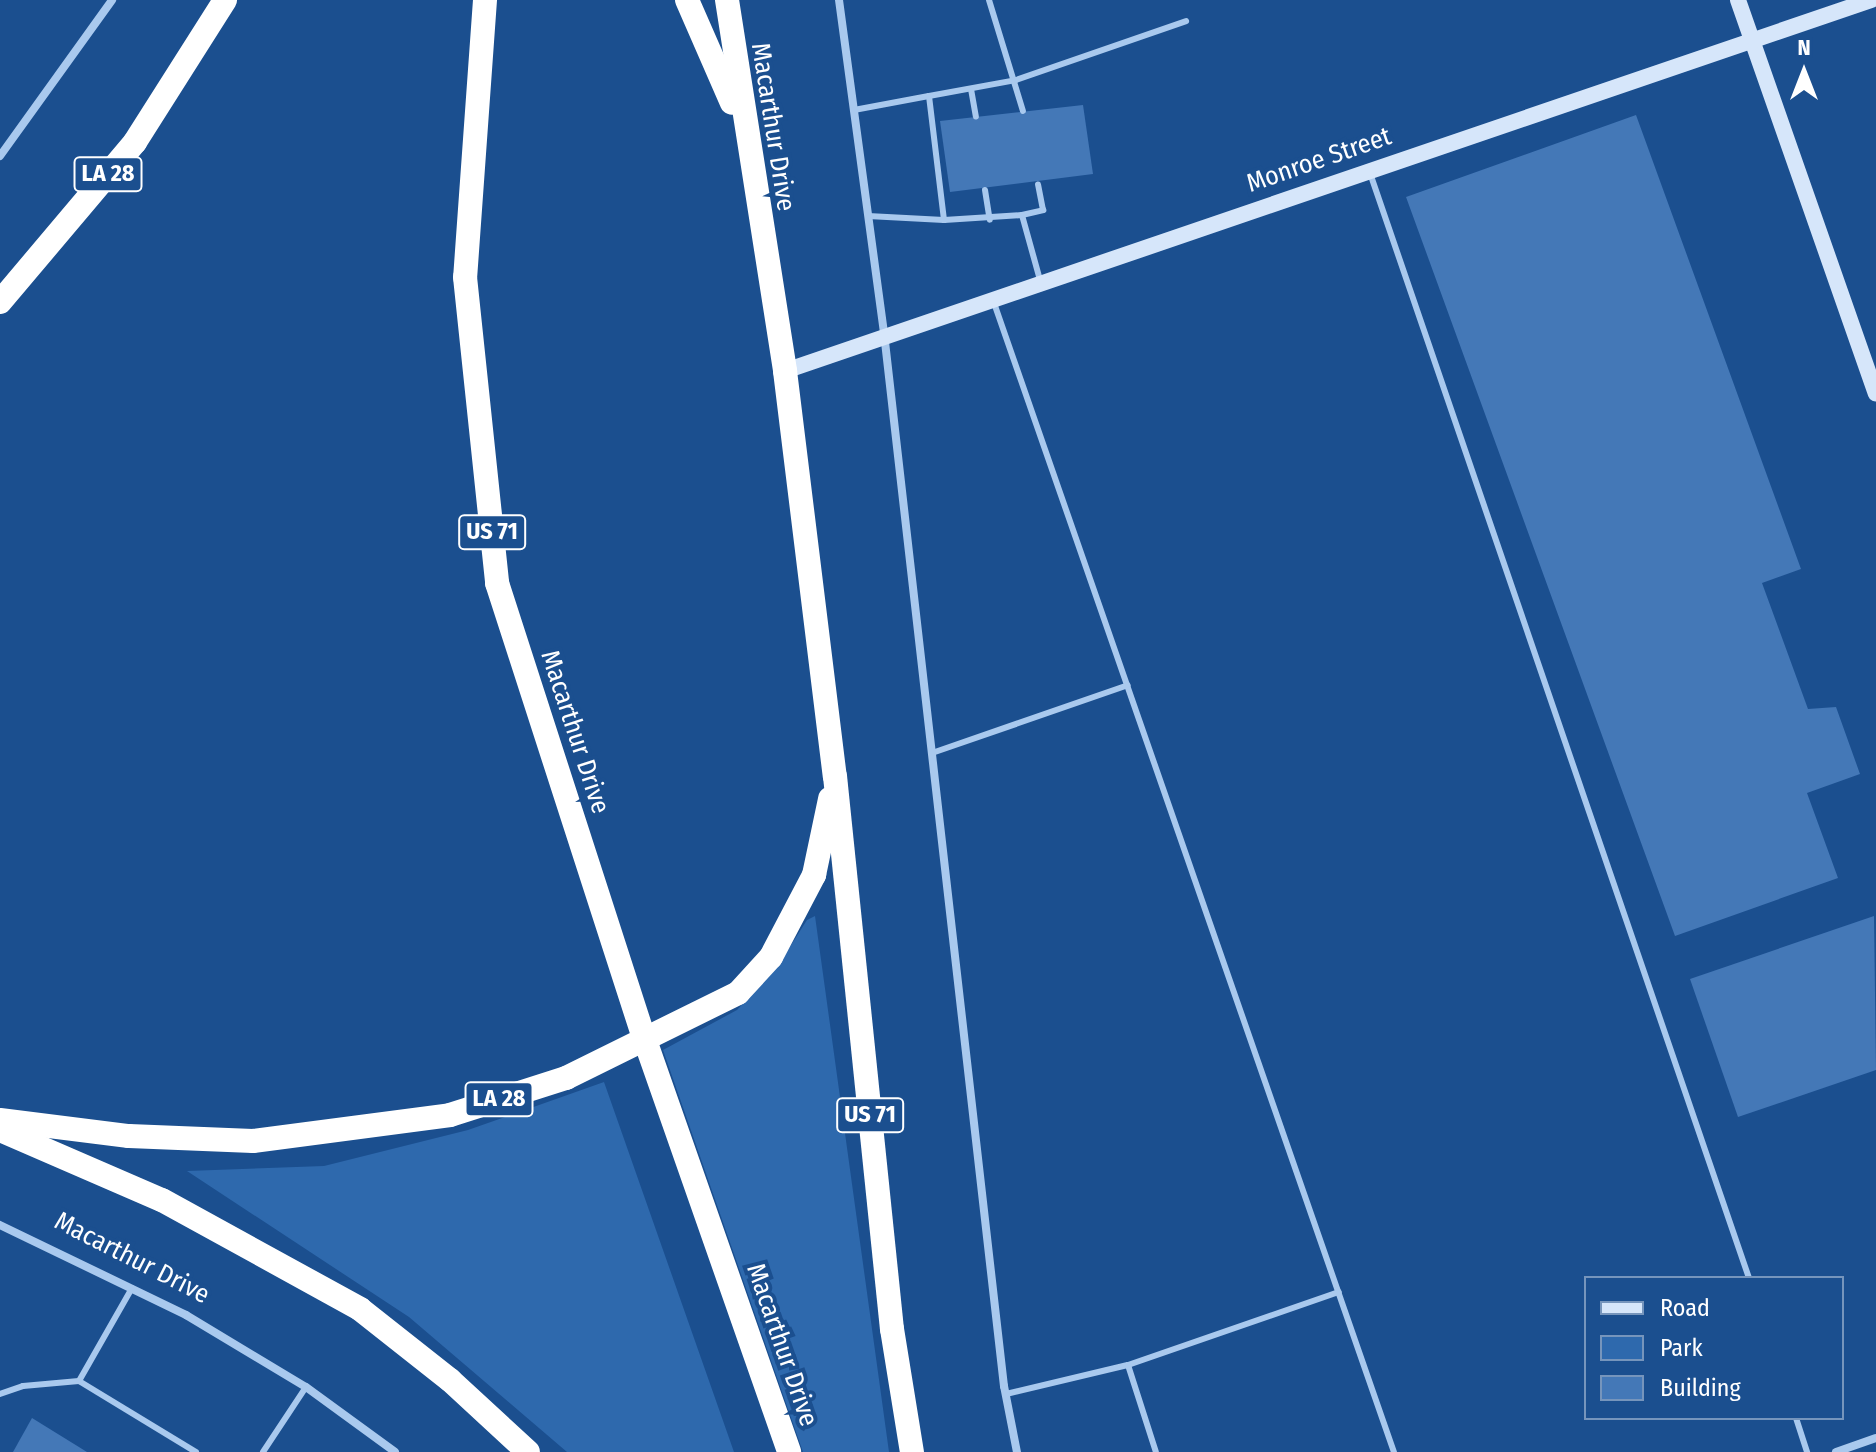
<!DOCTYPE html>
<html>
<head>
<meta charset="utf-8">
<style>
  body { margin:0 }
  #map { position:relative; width:1876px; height:1452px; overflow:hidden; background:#1b4f8f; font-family:"Fira Sans Condensed",sans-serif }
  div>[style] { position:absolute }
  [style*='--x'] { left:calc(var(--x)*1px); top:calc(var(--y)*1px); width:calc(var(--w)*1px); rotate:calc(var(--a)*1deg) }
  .green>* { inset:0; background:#2e69ad }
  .building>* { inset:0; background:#4478b7 }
  .lane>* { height:6px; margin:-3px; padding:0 3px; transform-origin:3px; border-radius:3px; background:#a9c9ee }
  .street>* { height:8px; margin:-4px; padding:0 4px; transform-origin:4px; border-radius:4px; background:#a9c9ee }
  .secondary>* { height:16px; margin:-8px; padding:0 8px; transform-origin:8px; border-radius:8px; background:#d6e6fa }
  .highway>* { height:24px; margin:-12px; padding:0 12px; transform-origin:12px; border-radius:12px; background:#fff }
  span { translate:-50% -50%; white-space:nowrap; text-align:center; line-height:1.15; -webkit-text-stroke:8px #1b4f8f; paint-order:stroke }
  .shield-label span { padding:2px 6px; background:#1b4f8f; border:2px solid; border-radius:6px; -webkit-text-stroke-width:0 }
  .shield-label { font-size:24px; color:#fff; font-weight:700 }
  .street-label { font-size:26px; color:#fff }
  .legend { position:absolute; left:1584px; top:1276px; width:260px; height:144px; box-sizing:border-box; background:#1b4f8f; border:2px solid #7695bc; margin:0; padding:10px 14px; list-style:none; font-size:24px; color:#fff }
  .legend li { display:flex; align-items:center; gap:16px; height:40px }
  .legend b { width:40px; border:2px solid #7695bc }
  .north { position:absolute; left:1764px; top:32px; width:80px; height:80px; -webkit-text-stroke:6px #1b4f8f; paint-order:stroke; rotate:0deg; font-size:22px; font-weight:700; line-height:32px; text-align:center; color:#fff }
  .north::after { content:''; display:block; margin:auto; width:28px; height:36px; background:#fff; clip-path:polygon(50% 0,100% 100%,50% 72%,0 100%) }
</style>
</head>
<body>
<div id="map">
  <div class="green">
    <div style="clip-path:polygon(815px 916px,889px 1452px,803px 1452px,663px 1050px,737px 1010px,777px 967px,807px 920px)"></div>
    <div style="clip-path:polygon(604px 1082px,734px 1452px,567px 1452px,409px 1317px,187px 1171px,324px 1166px,468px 1130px)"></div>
  </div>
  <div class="building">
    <div style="clip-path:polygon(1083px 105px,1093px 174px,950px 192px,940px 121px)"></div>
    <div style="clip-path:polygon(1636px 115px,1801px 569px,1762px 583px,1808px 709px,1836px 707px,1860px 774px,1807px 793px,1838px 878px,1675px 936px,1406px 197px)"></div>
    <div style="clip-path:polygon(1874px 916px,1876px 1070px,1738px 1117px,1690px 979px)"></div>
    <div style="clip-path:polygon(32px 1418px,87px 1452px,13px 1452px)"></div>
  </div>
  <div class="lane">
    <div style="--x:989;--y:0;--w:116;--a:73"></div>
    <div style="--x:971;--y:89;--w:28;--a:80"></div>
    <div style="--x:854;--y:110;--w:76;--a:-10.6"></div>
    <div style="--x:1370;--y:173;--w:1168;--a:71.07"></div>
    <div style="--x:985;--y:190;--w:30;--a:81"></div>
    <div style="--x:1022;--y:215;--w:22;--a:-13"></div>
    <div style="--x:1043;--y:210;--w:26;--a:-101"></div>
    <div style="--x:868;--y:216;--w:76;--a:3"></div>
    <div style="--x:1040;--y:280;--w:67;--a:-105.5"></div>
    <div style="--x:1022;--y:215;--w:78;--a:176.3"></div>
    <div style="--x:944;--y:220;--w:125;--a:-96.9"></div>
    <div style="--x:929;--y:96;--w:88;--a:-10.4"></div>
    <div style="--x:1016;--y:80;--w:180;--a:-19.1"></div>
    <div style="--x:993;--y:300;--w:1220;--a:70.81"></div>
    <div style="--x:932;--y:753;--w:207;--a:-19.1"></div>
    <div style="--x:1128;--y:1365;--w:223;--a:-19.1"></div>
    <div style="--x:79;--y:1381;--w:137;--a:31.3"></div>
    <div style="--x:0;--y:1394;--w:24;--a:-19"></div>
    <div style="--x:23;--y:1386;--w:56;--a:-5.1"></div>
    <div style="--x:79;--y:1381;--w:107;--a:-60.3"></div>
    <div style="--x:1006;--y:1394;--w:125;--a:-13.4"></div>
    <div style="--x:1128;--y:1365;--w:91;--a:72.2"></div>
    <div style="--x:1796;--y:1418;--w:36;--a:72"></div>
    <div style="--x:263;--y:1452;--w:78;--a:-56.5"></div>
  </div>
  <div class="street">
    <div style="--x:839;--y:0;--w:336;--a:82.3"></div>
    <div style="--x:884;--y:333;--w:1060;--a:83.5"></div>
    <div style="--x:1004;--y:1386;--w:67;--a:78.9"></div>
    <div style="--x:0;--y:156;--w:192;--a:-54.3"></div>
    <div style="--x:0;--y:1225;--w:207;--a:25.8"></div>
    <div style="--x:186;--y:1315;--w:140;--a:31"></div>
    <div style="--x:306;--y:1387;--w:110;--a:36.1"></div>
    <div style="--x:1836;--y:1452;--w:42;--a:-19.3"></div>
  </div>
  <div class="secondary">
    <div style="--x:1738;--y:0;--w:417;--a:70.7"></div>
    <div style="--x:785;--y:371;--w:1148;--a:-18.86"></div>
  </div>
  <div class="highway">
    <div style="--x:485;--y:0;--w:278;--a:94.1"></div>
    <div style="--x:465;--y:277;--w:308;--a:84"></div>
    <div style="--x:497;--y:583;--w:484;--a:72.1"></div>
    <div style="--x:646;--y:1043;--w:433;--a:70.7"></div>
    <div style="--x:687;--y:0;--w:112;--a:66.4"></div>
    <div style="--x:727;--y:0;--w:376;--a:81.1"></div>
    <div style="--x:785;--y:371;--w:408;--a:83"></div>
    <div style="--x:835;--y:776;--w:556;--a:84.12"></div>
    <div style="--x:892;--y:1329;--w:125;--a:80.8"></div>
    <div style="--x:0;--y:302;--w:209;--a:-49.8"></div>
    <div style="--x:135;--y:142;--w:168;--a:-57.6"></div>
    <div style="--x:0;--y:1120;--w:130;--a:7.1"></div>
    <div style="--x:129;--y:1136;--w:124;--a:2.3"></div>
    <div style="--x:253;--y:1141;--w:199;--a:-7.5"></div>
    <div style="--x:450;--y:1115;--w:122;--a:-17.7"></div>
    <div style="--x:566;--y:1078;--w:192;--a:-26.3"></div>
    <div style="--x:738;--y:993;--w:49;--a:-47.5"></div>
    <div style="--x:771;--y:957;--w:93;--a:-62.3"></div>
    <div style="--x:814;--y:875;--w:78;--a:-78.1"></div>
    <div style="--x:0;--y:1130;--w:176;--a:23.4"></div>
    <div style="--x:162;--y:1200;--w:226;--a:28.8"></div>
    <div style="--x:360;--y:1309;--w:115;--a:38.3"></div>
    <div style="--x:450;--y:1380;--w:106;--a:42.7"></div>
  </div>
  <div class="shield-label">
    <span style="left:108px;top:174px">LA 28</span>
    <span style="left:492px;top:532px">US 71</span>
    <span style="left:499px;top:1099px">LA 28</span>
    <span style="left:870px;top:1115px">US 71</span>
  </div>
  <div class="street-label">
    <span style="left:773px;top:127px;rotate:81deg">Macarthur Drive</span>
    <span style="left:1319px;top:160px;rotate:-19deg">Monroe Street</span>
    <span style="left:575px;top:732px;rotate:72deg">Macarthur Drive</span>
    <span style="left:132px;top:1258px;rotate:27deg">Macarthur Drive</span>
    <span style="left:782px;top:1345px;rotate:71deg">Macarthur Drive</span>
  </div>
  <ul class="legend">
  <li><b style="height:10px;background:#d6e6fa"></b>Road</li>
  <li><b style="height:22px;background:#2e69ad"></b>Park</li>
  <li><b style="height:22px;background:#4478b7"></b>Building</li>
  </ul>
  <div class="north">N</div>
</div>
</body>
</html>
